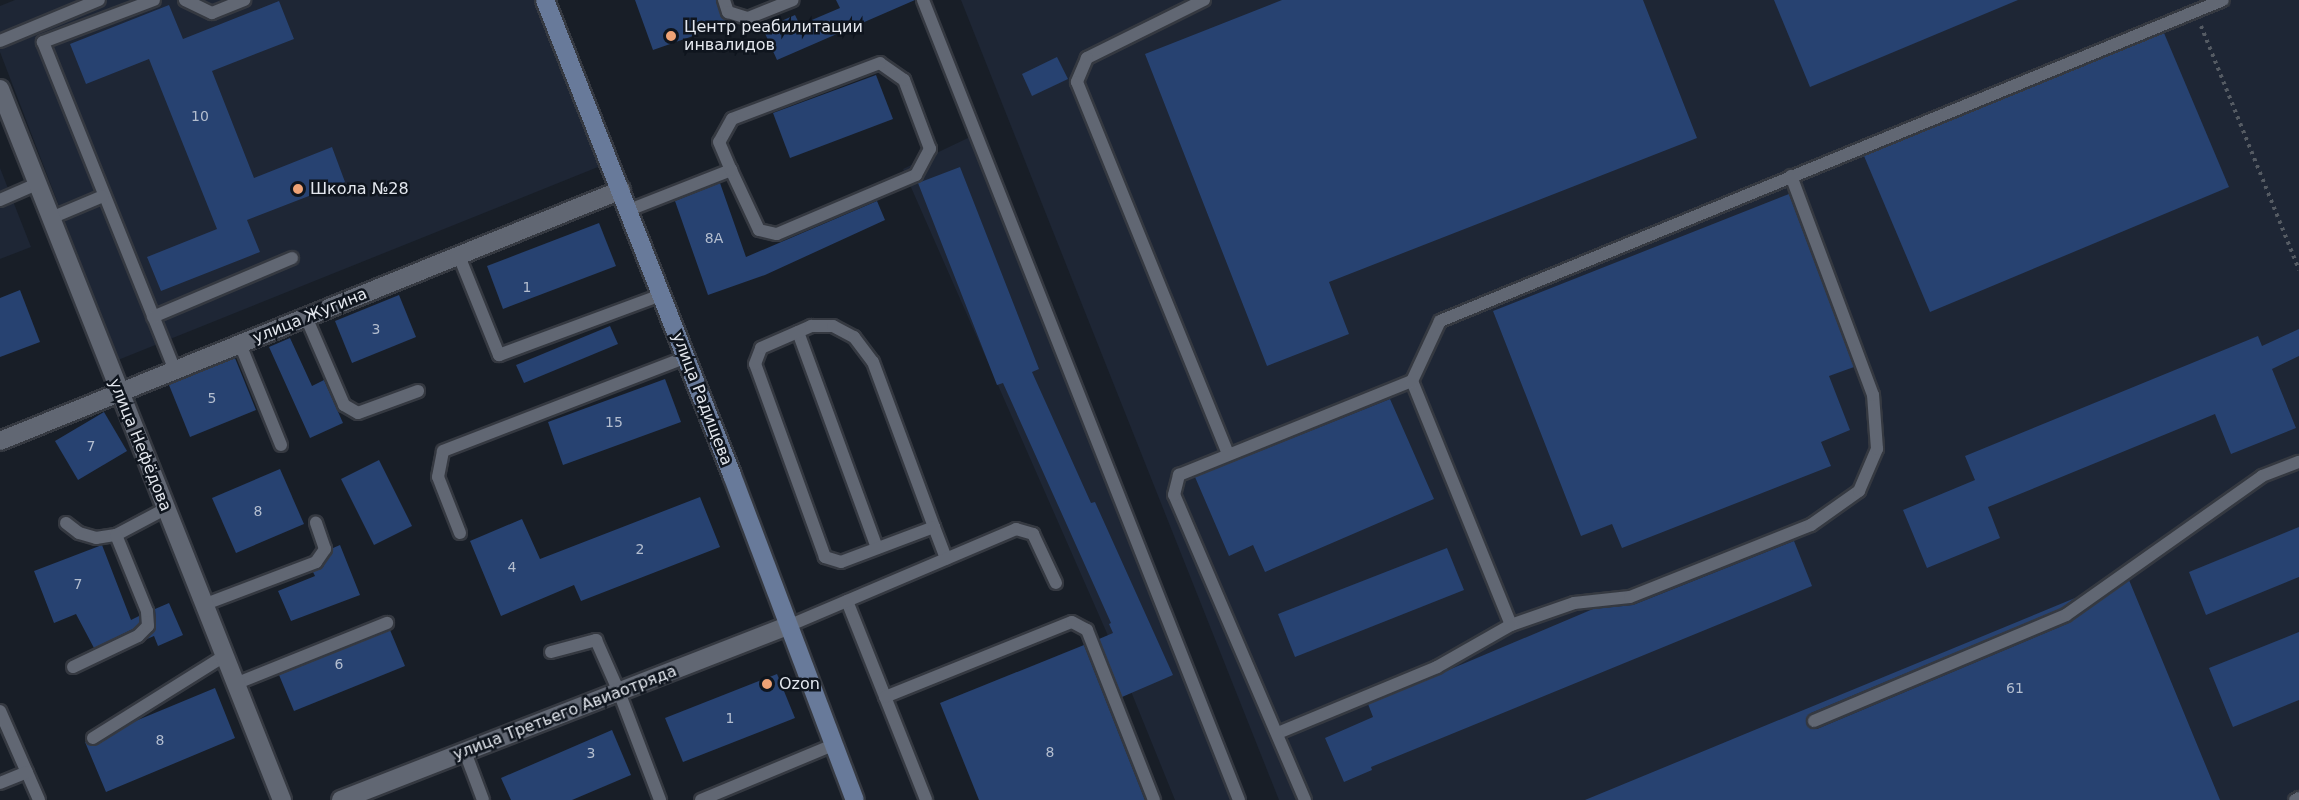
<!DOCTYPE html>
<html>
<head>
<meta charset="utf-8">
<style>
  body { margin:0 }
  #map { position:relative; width:2299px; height:800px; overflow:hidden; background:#181e27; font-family:"DejaVu Sans",sans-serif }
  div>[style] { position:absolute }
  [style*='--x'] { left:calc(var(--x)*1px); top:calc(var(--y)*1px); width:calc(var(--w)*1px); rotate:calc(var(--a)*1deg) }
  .built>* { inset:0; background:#1e2635 }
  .building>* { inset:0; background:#274271 }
  .path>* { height:4px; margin-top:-2px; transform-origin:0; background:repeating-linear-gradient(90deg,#555b63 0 3px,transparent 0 7.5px) }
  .roads { filter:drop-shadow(2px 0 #353941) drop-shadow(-2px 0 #353941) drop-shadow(0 2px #353941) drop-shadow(0 -2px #353941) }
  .lane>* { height:12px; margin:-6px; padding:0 6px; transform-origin:6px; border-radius:6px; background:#616773 }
  .street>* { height:18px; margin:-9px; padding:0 9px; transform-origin:9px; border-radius:9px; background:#616773 }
  .secondary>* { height:18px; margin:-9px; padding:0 9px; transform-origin:9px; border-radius:9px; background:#687a9a }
  .dots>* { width:16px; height:16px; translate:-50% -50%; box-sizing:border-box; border:3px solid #0f151e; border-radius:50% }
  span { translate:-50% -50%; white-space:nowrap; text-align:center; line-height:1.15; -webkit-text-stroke:5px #0f151e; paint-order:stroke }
  .number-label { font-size:14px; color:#b4becf }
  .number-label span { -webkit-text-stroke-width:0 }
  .poi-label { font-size:16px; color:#e3e7ee }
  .left { translate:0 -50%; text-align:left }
  .street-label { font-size:16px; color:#e3e7ee }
</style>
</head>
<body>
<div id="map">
  <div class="built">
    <div style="clip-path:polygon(15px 0,538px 0,603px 165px,118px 360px,0 52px,0 6px)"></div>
    <div style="clip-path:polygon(961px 0,2299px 0,2299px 800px,1279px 800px)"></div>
    <div style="clip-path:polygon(970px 137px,1107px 473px,1237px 800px,1175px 800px,1113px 647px,903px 169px)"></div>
    <div style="clip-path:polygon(0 168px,31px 247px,0 259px)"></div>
  </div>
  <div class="building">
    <div style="clip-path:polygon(635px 0,716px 0,722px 18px,733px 22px,653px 50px)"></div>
    <div style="clip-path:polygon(836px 0,915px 0,777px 60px,763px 29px,795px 15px,800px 25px,840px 8px)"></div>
    <div style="clip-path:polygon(1282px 0,1643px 0,1697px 138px,1329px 282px,1349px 334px,1267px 366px,1145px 54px)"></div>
    <div style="clip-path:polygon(1774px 0,2018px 0,1810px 87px)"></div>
    <div style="clip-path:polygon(279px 1px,294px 39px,212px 71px,254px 178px,332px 147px,345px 182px,247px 220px,260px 252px,161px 291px,147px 257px,217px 229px,149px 59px,86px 84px,70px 44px,169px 5px,183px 39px)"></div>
    <div style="clip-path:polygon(2164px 33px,2229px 187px,1930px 312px,1864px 156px)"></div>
    <div style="clip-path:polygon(1057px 57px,1068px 79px,1032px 96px,1022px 74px)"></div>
    <div style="clip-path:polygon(876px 75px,893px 119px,790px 158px,773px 113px)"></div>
    <div style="clip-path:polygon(960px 167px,1039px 369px,1032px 372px,1091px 503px,1095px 502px,1173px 675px,1122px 697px,1099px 639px,1113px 633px,1109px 624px,1111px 623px,1003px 383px,997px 385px,918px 183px)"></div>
    <div style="clip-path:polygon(720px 183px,746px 257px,877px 201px,885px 220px,765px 275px,708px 295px,675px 201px)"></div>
    <div style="clip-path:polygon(1789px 194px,1854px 367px,1829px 376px,1850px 430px,1821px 442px,1831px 466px,1622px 548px,1612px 524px,1581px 536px,1493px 311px)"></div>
    <div style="clip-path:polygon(599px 223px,616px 266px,503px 309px,487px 266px)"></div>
    <div style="clip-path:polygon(20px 290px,40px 342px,0 357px,0 298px)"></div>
    <div style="clip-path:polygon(399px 295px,416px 337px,352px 363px,335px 321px)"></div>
    <div style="clip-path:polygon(610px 326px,618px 344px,524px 383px,516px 365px)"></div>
    <div style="clip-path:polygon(2299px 329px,2299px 356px,2272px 369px,2296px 428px,2231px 454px,2215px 414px,1988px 507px,2000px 538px,1927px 568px,1903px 510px,1975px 480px,1965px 456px,2258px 336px,2262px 346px)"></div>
    <div style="clip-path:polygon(290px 338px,312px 386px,324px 380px,343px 423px,310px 438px,269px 347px)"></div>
    <div style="clip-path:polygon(235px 358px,256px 410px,190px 437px,169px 385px)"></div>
    <div style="clip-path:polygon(665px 379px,681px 422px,563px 465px,548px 422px)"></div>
    <div style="clip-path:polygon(1390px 399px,1434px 499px,1265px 572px,1253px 545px,1229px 556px,1195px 477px)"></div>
    <div style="clip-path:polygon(104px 412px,127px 451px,78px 480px,55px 441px)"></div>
    <div style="clip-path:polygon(379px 460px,412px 526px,374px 545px,341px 479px)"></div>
    <div style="clip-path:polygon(280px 469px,304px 524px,236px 553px,212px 498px)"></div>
    <div style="clip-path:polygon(700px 497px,720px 547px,581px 601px,574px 585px,501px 616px,470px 541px,522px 519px,540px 559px)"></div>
    <div style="clip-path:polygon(2299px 527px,2299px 577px,2206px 615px,2189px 572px)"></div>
    <div style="clip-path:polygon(1794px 541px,1812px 586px,1371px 767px,1372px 770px,1344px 782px,1325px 738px,1373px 717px,1368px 704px,1593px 609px,1633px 605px)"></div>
    <div style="clip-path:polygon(102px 545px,131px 620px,139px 616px,140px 623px,133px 629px,94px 648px,76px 614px,54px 623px,34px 571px)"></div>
    <div style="clip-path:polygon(340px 545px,360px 595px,291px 621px,278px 591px,315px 576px,313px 572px,323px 567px,333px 548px)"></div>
    <div style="clip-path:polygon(1447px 548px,1464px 590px,1295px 657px,1278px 614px)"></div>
    <div style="clip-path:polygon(2129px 580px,2220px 800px,1585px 800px,2075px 598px,2062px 608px,1811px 713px,1806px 719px,1807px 725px,1817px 729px,2069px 623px)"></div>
    <div style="clip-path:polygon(169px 603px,183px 635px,158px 646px,154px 636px,147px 639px,156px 628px,155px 609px)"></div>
    <div style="clip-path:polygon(390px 630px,405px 666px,294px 711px,279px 675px)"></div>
    <div style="clip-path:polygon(2299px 632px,2299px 700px,2233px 727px,2209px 668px)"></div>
    <div style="clip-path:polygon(1084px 645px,1145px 800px,979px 800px,940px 703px)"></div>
    <div style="clip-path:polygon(777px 674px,795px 718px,683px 762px,665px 718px)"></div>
    <div style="clip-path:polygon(215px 688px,235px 738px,106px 792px,85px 742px,97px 745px,133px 722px)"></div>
    <div style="clip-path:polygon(612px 730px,631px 775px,572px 800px,511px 800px,501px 778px)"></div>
  </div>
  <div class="path">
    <div style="--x:2201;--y:26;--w:263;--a:68.1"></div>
  </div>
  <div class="roads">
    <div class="lane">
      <div style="--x:154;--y:0;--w:119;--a:159.3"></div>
      <div style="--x:43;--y:42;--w:354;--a:68.1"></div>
      <div style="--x:185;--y:0;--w:30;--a:26"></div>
      <div style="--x:212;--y:13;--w:35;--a:-22"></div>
      <div style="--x:724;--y:0;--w:13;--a:72"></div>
      <div style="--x:728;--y:12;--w:21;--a:17"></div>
      <div style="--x:748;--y:18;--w:48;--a:-21.8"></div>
      <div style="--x:923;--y:0;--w:860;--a:68.45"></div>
      <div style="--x:1204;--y:0;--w:131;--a:153.6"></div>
      <div style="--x:1087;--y:58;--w:26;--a:113"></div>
      <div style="--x:1077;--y:82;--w:401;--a:67.9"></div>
      <div style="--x:0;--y:41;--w:107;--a:-22.5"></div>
      <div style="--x:0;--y:200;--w:40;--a:-23.4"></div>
      <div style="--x:629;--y:210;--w:110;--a:-21.4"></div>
      <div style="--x:731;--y:170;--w:66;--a:65"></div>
      <div style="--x:759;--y:230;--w:18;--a:13"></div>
      <div style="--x:777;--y:234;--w:151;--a:-23"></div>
      <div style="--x:916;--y:175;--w:30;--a:-62"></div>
      <div style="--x:930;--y:149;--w:74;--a:-110.6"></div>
      <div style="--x:904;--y:80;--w:29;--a:-145"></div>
      <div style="--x:880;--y:63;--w:158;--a:159.3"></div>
      <div style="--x:732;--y:119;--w:26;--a:119"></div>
      <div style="--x:719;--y:142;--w:30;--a:67"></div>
      <div style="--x:51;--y:218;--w:56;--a:-22.9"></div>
      <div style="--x:459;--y:256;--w:107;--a:68"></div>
      <div style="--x:499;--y:355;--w:173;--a:-20.3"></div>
      <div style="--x:153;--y:317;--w:151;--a:-23"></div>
      <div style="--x:306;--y:317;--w:96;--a:66.6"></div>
      <div style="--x:344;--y:405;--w:16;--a:30"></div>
      <div style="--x:358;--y:413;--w:64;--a:-20.1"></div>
      <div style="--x:798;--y:332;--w:230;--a:69.9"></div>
      <div style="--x:240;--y:344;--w:109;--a:67.9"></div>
      <div style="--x:1412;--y:381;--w:263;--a:67.9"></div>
      <div style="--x:1511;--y:625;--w:67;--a:-19.2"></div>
      <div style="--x:1574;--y:603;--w:56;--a:-6.1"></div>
      <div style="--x:1630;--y:597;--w:195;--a:-21.7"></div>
      <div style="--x:1811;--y:525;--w:59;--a:-35.3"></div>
      <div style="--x:1859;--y:491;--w:46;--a:-66.8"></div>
      <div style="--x:1877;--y:449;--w:54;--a:-94.2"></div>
      <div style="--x:1873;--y:395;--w:234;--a:-110.5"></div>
      <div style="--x:66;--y:523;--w:16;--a:38"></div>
      <div style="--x:79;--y:533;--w:18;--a:16"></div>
      <div style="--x:96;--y:538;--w:20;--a:-9"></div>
      <div style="--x:116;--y:535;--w:55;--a:-28"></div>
      <div style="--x:934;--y:527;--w:99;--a:159.4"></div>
      <div style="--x:841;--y:562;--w:17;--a:-163"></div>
      <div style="--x:825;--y:557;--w:205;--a:-109.9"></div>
      <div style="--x:755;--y:364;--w:17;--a:-69"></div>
      <div style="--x:761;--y:348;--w:55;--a:-23.7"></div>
      <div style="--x:811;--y:326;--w:22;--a:0"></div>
      <div style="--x:833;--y:326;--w:24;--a:28"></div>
      <div style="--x:854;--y:337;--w:31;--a:53"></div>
      <div style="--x:873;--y:362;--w:176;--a:69.7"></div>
      <div style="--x:934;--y:527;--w:34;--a:69"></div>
      <div style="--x:460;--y:533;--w:60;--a:-111.4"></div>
      <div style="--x:438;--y:477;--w:26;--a:-79"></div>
      <div style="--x:443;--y:451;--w:261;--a:-21.1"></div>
      <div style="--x:847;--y:601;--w:214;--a:68.3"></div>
      <div style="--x:203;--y:605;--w:121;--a:-20.8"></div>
      <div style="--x:316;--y:562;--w:16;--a:-55"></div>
      <div style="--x:325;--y:549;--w:28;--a:-109"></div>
      <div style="--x:788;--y:626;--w:248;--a:-23"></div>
      <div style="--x:1016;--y:529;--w:18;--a:16"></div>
      <div style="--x:1033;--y:534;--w:54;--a:64.9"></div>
      <div style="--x:551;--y:652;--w:47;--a:-14.9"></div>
      <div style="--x:596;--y:640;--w:57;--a:66.1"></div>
      <div style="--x:619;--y:692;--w:116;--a:69.2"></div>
      <div style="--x:73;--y:667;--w:72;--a:-25.5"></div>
      <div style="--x:138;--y:636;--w:14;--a:-45"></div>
      <div style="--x:148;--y:626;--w:15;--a:-94"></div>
      <div style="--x:147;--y:611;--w:82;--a:-112.2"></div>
      <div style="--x:235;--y:684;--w:164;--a:-21.9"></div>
      <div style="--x:885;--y:697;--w:201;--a:-21.9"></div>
      <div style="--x:1072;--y:622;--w:17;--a:28"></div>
      <div style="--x:1087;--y:630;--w:183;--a:68.5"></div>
      <div style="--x:0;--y:711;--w:97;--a:66.3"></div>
      <div style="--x:1814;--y:721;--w:273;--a:-22.8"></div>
      <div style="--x:2066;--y:615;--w:240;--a:-35.3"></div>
      <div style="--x:2262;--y:476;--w:40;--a:-21"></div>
      <div style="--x:1278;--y:733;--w:172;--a:-22.5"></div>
      <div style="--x:1437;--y:667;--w:85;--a:-29.6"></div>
      <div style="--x:93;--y:738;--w:155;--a:-32"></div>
      <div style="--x:465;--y:752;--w:51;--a:69.4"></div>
      <div style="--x:0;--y:783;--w:29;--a:-22"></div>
      <div style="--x:701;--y:800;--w:143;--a:-22.6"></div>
      <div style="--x:1305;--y:800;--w:332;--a:-113.2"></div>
      <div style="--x:1174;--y:495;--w:21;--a:-76"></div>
      <div style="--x:1179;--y:475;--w:251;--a:-22"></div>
      <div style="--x:1412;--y:381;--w:66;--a:-65"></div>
      <div style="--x:1440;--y:321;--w:846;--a:-22.29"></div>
      <div style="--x:2295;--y:800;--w:4;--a:-27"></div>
    </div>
    <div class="street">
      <div style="--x:0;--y:89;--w:765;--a:68.37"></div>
      <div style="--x:0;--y:441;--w:670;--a:-22.01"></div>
      <div style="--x:341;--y:800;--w:480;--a:-21.3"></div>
    </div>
    <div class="secondary">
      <div style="--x:545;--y:0;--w:510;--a:68.51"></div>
      <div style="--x:732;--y:475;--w:347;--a:69.3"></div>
    </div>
  </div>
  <div class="dots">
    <div style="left:671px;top:36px;background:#efa376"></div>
    <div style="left:298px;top:189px;background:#efa376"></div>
    <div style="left:767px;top:684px;background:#efa376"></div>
  </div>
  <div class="number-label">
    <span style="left:200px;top:116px">10</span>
    <span style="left:714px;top:238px">8А</span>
    <span style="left:527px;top:287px">1</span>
    <span style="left:376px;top:329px">3</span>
    <span style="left:212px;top:398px">5</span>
    <span style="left:614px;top:422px">15</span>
    <span style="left:91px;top:446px">7</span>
    <span style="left:258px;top:511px">8</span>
    <span style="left:640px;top:549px">2</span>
    <span style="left:512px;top:567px">4</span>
    <span style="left:78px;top:584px">7</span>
    <span style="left:339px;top:664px">6</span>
    <span style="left:2015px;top:688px">61</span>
    <span style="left:730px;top:718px">1</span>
    <span style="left:160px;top:740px">8</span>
    <span style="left:1050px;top:752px">8</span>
    <span style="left:591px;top:753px">3</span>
  </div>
  <div class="poi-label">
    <span class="left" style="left:684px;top:36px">Центр реабилитации<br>инвалидов</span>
    <span class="left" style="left:310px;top:189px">Школа №28</span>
    <span class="left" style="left:779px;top:684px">Ozon</span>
  </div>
  <div class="street-label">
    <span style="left:310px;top:316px;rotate:-22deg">улица Жугина</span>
    <span style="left:702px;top:399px;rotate:69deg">улица Радищева</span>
    <span style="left:140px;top:445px;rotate:68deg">улица Нефёдова</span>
    <span style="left:565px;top:713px;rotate:-21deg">улица Третьего Авиаотряда</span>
  </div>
</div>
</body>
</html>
